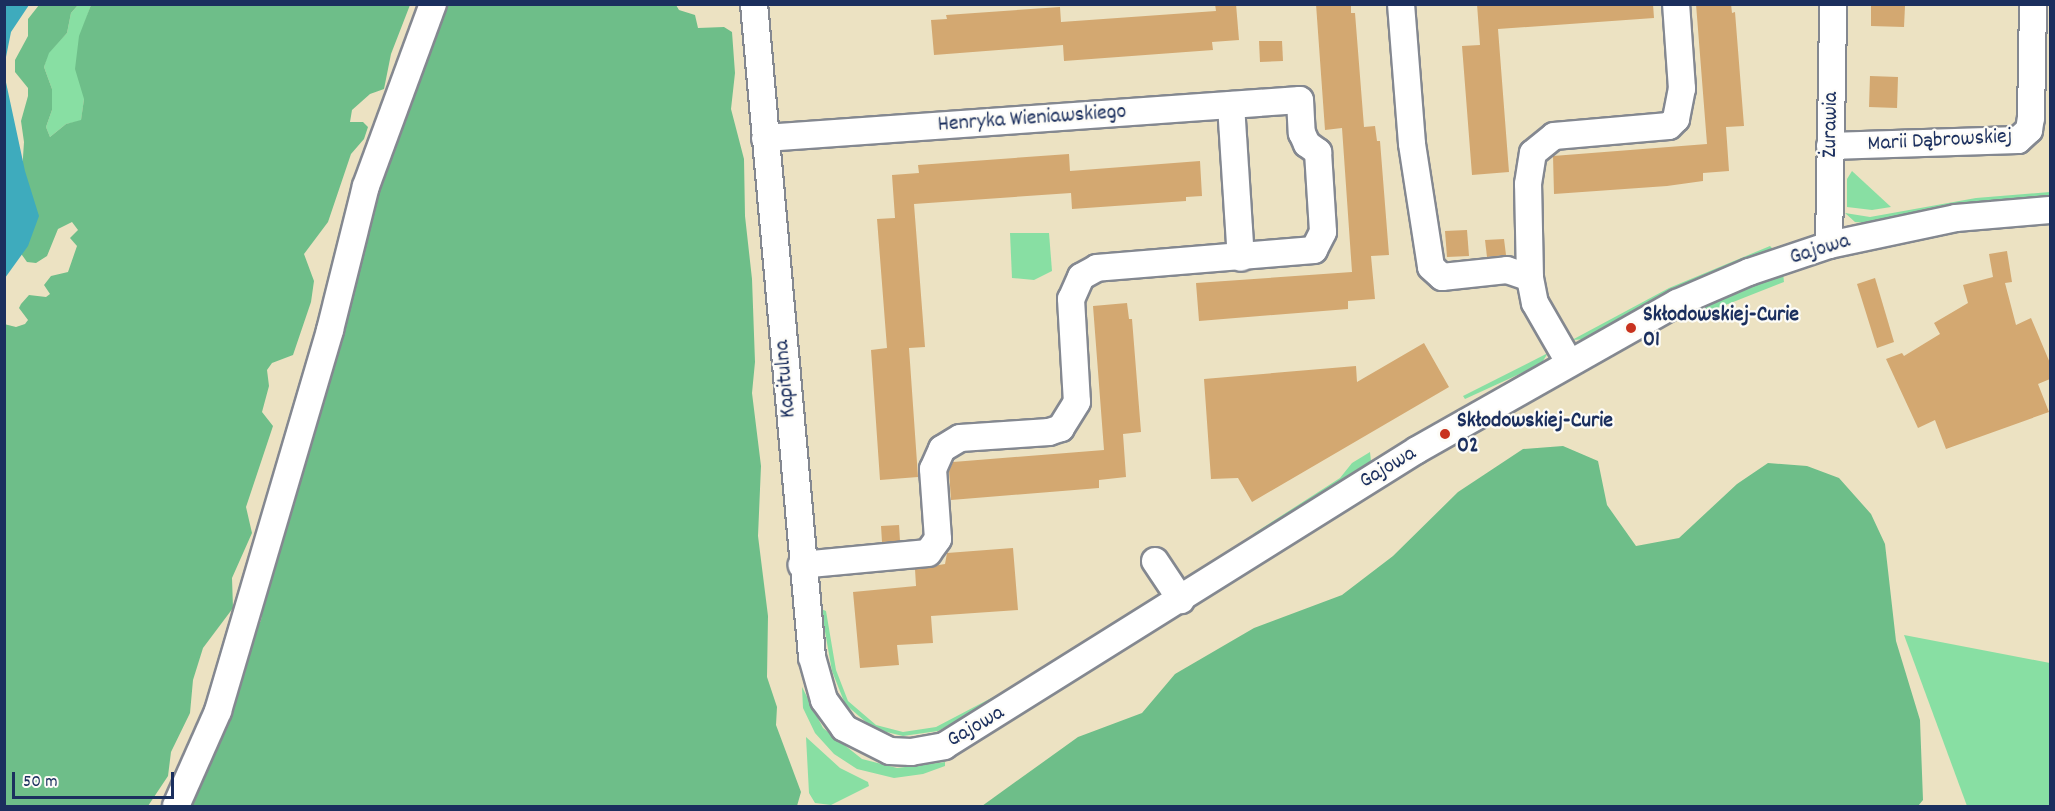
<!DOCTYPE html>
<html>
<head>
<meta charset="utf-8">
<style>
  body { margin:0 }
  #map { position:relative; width:2055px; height:811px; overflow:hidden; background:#ece2c2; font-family:Dekko,sans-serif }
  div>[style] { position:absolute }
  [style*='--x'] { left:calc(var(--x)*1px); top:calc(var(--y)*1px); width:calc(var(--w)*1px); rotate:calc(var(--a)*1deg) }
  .green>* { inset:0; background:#88dfa3 }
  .forest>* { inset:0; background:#6ebe89 }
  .water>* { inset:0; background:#3eabbd }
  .building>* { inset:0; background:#d3a871 }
  .roads { filter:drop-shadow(2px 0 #848890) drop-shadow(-2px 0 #848890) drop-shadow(0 2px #848890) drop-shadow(0 -2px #848890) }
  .minor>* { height:26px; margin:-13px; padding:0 13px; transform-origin:13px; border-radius:13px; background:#fff }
  .dots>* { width:16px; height:16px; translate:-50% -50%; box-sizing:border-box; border:3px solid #fdfcf7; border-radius:50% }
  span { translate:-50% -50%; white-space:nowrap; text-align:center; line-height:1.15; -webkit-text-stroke:4.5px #fdfcf7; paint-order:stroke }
  .street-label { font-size:22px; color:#1b2f5e }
  .poi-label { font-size:22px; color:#1b2f5e; font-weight:700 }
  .left { translate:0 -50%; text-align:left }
  .frame { position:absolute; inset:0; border:6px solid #1b2f5e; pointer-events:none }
  .scale { position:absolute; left:12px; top:772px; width:162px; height:27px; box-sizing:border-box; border:3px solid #1b2f5e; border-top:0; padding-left:8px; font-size:18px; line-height:21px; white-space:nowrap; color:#1b2f5e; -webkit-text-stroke:4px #fdfcf7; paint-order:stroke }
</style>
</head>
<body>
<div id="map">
  <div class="green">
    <div style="clip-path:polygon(78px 5px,91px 5px,82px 31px,84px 99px,81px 121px,66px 124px,50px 137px,46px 127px,52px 110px,52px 89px,44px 67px,48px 53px,67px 33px,71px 13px)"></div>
    <div style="clip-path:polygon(1852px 171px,1891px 207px,1872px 210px,1847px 207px,1847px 179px)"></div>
    <div style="clip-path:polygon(2050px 192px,2050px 198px,1977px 204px,1867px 223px,1855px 222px,1845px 213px,1870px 217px,1976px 198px)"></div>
    <div style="clip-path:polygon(1010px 233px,1049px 233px,1052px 271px,1034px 280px,1012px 278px)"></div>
    <div style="clip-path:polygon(1770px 246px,1775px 251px,1672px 292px,1586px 339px,1572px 340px,1669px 288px)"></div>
    <div style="clip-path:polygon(1783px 273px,1784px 282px,1685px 321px,1721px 296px)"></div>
    <div style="clip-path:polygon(1548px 353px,1541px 364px,1465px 399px,1463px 396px)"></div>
    <div style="clip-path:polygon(1370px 452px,1371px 461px,1359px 471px,1265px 532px,1253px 534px,1340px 478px,1352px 463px)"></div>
    <div style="clip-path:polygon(821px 609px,826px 611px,836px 670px,848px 701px,876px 725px,903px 732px,936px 727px,1018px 684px,1123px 619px,1020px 687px,938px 731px,903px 736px,874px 729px,845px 704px,832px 671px)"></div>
    <div style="clip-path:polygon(1904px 635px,2050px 663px,2050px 806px,1967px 806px)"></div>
    <div style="clip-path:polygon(802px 687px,823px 728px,862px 759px,897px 768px,945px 762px,945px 766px,923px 774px,894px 778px,857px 769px,834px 754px,815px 733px,803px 708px)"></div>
    <div style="clip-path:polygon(806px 737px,840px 768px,868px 782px,869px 786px,831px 805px,815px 803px,809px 793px)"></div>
  </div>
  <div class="forest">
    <div style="clip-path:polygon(39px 5px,78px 5px,71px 13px,67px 33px,49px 53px,44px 67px,52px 89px,52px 110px,46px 127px,50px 137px,66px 124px,81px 120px,84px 99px,75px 69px,79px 36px,91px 5px,410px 5px,391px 54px,384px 89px,370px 94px,352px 110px,350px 122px,363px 122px,368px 127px,364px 139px,351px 154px,328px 222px,304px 254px,314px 281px,311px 302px,293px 355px,272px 363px,267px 370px,269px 386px,262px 412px,273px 426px,246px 507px,252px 533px,232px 578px,233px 608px,203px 648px,193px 680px,190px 713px,171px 752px,168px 776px,148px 806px,5px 806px,4px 324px,16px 327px,25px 324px,28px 320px,19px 308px,21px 304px,29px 295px,46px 297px,50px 294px,44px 285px,51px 276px,68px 272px,77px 246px,70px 238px,78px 230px,72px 222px,58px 229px,47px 256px,36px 263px,27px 262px,17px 248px,24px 142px,21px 121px,28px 96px,28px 88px,15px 72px,15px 60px,28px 36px,28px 19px)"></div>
    <div style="clip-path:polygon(441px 5px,676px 5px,679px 10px,695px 15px,698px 28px,724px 27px,732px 32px,735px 73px,731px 109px,744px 159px,745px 216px,752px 279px,755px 362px,752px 393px,761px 466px,758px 536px,768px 616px,767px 677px,777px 707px,776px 725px,801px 792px,797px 806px,181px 806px,261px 620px,267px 577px,347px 319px,349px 287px,362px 254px,360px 234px)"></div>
    <div style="clip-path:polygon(1563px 446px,1598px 461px,1607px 505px,1636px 546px,1679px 538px,1737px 484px,1768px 463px,1807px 466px,1839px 478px,1871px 514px,1885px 544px,1896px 641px,1920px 720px,1923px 800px,1918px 806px,982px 806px,1078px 737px,1142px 713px,1175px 674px,1254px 628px,1342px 595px,1393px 556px,1458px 492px,1523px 449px)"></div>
  </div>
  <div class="water">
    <div style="clip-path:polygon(5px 4px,29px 5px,11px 32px,5px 62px)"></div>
    <div style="clip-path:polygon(4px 73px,25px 171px,39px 216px,28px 246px,5px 278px)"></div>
  </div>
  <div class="building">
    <div style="clip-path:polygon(1215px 4px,1236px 4px,1239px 40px,1212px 42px,1213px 50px,1064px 61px,1063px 45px,934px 55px,931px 20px,947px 19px,946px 15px,1060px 7px,1061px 22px,1216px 11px)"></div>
    <div style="clip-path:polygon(1316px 4px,1351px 4px,1351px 13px,1355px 13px,1364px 127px,1375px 126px,1377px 141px,1380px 141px,1389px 255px,1371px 256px,1375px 299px,1348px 301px,1348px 309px,1199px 321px,1196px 283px,1352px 272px,1342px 128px,1325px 130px)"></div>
    <div style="clip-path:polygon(1477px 4px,1653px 4px,1654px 18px,1498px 29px,1509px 172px,1472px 175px,1462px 46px,1480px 45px)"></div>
    <div style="clip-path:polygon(1696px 4px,1731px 4px,1732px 13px,1735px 12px,1744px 126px,1726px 127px,1729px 171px,1703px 173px,1703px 181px,1667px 186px,1554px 194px,1553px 156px,1707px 144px)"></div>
    <div style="clip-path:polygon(1871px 6px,1905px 6px,1904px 27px,1871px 26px)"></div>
    <div style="clip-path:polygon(1259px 41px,1282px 41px,1283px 61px,1260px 62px)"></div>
    <div style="clip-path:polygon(1870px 76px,1898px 77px,1897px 108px,1869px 107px)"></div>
    <div style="clip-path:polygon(1069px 154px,1070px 171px,1200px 161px,1202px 196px,1186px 197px,1186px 201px,1072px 209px,1071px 193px,914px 204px,925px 347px,909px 348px,918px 477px,880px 480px,871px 350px,887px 348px,877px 219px,895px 218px,892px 175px,919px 173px,918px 165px)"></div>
    <div style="clip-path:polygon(1467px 230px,1469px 256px,1447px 257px,1445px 231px)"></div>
    <div style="clip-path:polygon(1504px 239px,1506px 255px,1487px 257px,1485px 240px)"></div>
    <div style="clip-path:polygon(2007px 251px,2012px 282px,2005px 283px,2016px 325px,2031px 318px,2050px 363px,2050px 379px,2038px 384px,2049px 412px,1946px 449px,1935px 420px,1918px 428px,1886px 359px,1902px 353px,1904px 356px,1940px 334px,1934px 323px,1968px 303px,1963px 285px,1993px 277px,1989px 254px)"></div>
    <div style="clip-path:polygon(1875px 278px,1894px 342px,1877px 348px,1857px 284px)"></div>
    <div style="clip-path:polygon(1127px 303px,1129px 319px,1132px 319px,1141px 432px,1123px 434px,1126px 477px,1099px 480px,1099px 488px,951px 500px,949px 471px,953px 462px,1104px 450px,1093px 306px)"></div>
    <div style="clip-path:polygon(1424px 343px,1449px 387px,1252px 502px,1238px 478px,1211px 479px,1204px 379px,1356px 366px,1357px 382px)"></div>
    <div style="clip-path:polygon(899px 525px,900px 541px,882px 542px,881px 526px)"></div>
    <div style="clip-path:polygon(1013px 548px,1018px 610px,931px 616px,933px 643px,897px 645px,899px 665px,860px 668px,853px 592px,916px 586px,915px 569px,945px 564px,947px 553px)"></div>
  </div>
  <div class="roads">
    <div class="minor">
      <div style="--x:754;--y:4;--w:656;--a:84.92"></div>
      <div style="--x:812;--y:657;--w:45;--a:74.4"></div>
      <div style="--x:824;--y:700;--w:34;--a:54"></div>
      <div style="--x:844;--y:728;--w:51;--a:26.6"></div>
      <div style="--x:890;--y:751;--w:21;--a:3"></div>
      <div style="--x:911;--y:752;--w:34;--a:-10"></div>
      <div style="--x:944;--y:746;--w:558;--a:-32.04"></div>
      <div style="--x:1417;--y:450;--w:299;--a:-29.5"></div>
      <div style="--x:1677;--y:303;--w:78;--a:-23.3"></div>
      <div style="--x:1749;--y:272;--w:84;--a:-18.6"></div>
      <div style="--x:1829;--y:245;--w:130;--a:-12"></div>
      <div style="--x:1956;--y:218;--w:94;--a:-4.9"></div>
      <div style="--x:1401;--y:4;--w:140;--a:85.5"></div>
      <div style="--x:1412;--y:144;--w:124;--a:81.2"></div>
      <div style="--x:1431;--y:267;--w:15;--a:42"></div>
      <div style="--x:1442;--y:277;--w:65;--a:-6.1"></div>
      <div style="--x:1507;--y:270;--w:24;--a:19"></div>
      <div style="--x:1530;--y:278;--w:25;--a:79"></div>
      <div style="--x:1535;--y:303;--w:68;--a:60"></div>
      <div style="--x:1231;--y:105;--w:153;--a:86.3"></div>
      <div style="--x:765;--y:138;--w:536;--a:-4.06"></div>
      <div style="--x:1300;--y:100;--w:33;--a:87"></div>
      <div style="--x:1302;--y:133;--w:12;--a:66"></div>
      <div style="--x:1307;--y:144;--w:14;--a:36"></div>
      <div style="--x:1318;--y:152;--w:80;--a:86.4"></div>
      <div style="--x:1323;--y:232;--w:20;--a:117"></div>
      <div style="--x:1314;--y:250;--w:218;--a:175.3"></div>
      <div style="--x:1097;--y:268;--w:18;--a:151"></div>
      <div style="--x:1081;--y:277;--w:24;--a:114"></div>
      <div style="--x:1071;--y:299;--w:103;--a:86.7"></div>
      <div style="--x:1077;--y:402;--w:31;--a:122"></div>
      <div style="--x:1061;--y:428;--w:13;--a:162"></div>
      <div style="--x:1049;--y:432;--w:89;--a:176.1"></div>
      <div style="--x:960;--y:438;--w:21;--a:149"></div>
      <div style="--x:942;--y:449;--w:22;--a:114"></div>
      <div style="--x:933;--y:469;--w:70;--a:85.9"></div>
      <div style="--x:938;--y:539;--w:17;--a:126"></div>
      <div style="--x:928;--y:553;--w:127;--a:174.6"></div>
      <div style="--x:1830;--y:146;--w:188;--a:-1.8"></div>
      <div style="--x:2018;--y:140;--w:15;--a:-42"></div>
      <div style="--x:2029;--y:130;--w:12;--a:-81"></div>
      <div style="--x:2031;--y:118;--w:114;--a:-89"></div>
      <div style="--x:1829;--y:245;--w:241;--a:-89"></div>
      <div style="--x:1530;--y:278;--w:94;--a:-91.2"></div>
      <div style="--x:1528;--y:184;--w:31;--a:-81"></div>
      <div style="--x:1533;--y:153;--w:27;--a:-39"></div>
      <div style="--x:1554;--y:136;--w:115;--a:-5"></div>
      <div style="--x:1669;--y:126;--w:10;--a:-45"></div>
      <div style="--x:1676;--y:119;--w:31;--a:-79"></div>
      <div style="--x:1682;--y:89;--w:85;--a:-94"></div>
      <div style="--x:1155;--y:561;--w:47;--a:56.3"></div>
      <div style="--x:176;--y:806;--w:104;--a:-66.1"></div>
      <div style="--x:218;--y:711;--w:397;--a:-73.6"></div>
      <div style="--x:330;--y:330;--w:148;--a:-76"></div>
      <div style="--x:366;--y:186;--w:194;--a:-69.8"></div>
    </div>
  </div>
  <div class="dots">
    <div style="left:1631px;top:328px;background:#c8321e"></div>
    <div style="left:1445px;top:434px;background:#c8321e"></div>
  </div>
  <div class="street-label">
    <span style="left:1032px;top:119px;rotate:-4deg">Henryka Wieniawskiego</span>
    <span style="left:1831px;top:125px;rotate:-89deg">Żurawia</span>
    <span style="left:1940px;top:141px;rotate:-3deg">Marii Dąbrowskiej</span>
    <span style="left:1820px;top:250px;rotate:-17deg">Gajowa</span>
    <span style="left:786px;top:379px;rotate:-95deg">Kapitulna</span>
    <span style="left:1388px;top:468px;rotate:-31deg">Gajowa</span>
    <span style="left:976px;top:727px;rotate:-30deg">Gajowa</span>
  </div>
  <div class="poi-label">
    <span class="left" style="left:1643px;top:328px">Skłodowskiej-Curie<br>01</span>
    <span class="left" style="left:1457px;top:434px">Skłodowskiej-Curie<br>02</span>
  </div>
  <div class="frame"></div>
  <div class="scale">50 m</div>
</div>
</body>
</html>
